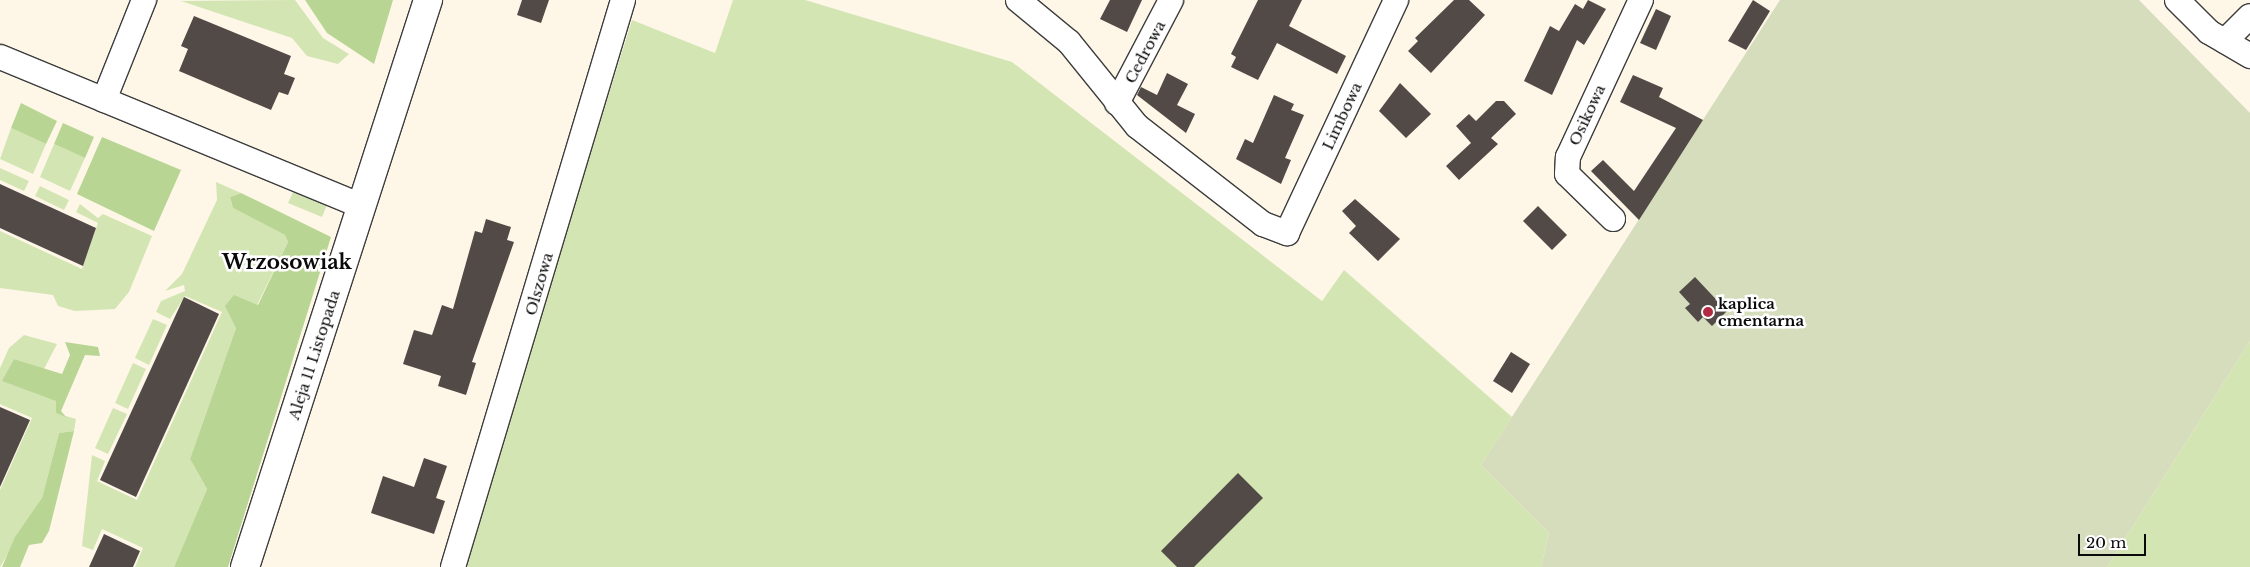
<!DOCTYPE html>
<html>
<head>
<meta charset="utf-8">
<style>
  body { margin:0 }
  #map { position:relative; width:2250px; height:567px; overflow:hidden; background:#fef7e8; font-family:"Libre Baskerville",serif }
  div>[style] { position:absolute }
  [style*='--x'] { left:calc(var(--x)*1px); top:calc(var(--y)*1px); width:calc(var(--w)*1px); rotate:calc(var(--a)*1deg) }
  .green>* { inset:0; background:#d4e5b4 }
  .forest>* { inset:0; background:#b9d594 }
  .cemetery>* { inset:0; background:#d6ddbc }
  .building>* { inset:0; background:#524a47 }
  .roads { filter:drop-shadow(1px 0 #3d3d3d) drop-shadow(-1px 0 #3d3d3d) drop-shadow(0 1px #3d3d3d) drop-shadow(0 -1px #3d3d3d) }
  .minor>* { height:24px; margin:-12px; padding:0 12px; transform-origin:12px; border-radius:12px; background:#fff }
  .tertiary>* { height:28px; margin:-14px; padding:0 14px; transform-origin:14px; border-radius:14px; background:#fff }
  .dots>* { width:14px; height:14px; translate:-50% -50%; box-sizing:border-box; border:2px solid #fff; border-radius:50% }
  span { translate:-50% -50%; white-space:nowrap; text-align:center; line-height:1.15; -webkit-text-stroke:5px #fff; paint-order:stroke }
  .street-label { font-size:15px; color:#0a0a0a }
  .poi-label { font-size:15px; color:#0a0a0a; font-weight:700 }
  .left { translate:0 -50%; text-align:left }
  .district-label { font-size:20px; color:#0a0a0a; font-weight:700 }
  .scale { position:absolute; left:2078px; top:534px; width:68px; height:22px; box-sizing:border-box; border:2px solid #0a0a0a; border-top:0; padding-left:6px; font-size:15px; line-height:18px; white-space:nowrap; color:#0a0a0a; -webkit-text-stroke:4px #fff; paint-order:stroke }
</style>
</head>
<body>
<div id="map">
  <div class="green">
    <div style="clip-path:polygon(295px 0,323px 38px,349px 54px,338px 64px,307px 56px,292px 38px,181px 1px)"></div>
    <div style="clip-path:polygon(733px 0,805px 0,1012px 62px,1322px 301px,1344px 270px,1512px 417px,1481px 465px,1549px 533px,1541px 567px,461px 567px,632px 20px,715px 53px)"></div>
    <div style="clip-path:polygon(11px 128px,46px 144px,33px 174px,0 159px)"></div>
    <div style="clip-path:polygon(54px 144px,85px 158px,70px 191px,40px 177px)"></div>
    <div style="clip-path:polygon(0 168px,29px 181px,24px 191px,0 180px)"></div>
    <div style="clip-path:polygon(216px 182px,241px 193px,230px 197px,233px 208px,285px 235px,288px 242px,257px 305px,236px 328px,190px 459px,207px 489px,174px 567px,135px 567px,143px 548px,102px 529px,93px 550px,82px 546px,92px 455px,105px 461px,97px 481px,137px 500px,222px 312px,185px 296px,170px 319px,156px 312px,161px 301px,185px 291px,184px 285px,165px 291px,182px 274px,217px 200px)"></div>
    <div style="clip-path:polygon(40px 186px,69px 200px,64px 210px,35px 196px)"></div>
    <div style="clip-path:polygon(294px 190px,327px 205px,322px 217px,288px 203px)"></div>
    <div style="clip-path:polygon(80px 204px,98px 218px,103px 214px,152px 236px,129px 292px,115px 309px,75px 311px,58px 306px,53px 295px,0 288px,0 231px,82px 269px,98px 223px,76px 212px)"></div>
    <div style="clip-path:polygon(153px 319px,167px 325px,149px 365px,135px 358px)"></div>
    <div style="clip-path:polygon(24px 335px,57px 344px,44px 369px,14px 359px,3px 381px,57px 401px,56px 413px,76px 419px,74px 431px,59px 433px,42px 498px,0 567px,0 490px,32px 418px,0 404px,0 368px,9px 348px)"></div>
    <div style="clip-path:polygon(2250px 341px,2250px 567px,2107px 567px)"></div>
    <div style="clip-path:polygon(133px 363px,146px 369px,128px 409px,115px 403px)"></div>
    <div style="clip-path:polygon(113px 408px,127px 414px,108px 454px,95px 448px)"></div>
  </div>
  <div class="forest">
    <div style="clip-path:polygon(305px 0,393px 0,374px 64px,327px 33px)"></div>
    <div style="clip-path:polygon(21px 103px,57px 121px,46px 144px,11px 128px)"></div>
    <div style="clip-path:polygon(63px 123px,94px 137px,85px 158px,54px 144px)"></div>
    <div style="clip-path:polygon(102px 137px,181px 170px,154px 231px,77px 194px)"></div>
    <div style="clip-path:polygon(241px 193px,331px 237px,228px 567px,174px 567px,207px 489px,190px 459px,236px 328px,225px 306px,234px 295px,258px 305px,288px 242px,285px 235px,233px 208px,230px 197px)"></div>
    <div style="clip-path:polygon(65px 342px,98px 347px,100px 356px,85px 355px,61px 411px,66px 417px,56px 413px,56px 401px,2px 381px,14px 359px,62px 374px,70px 355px)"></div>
    <div style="clip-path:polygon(74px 431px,49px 531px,42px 543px,29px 545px,20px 567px,2px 567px,15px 537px,42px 498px,59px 433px)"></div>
  </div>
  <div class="cemetery">
    <div style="clip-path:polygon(1780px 0,2139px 0,2250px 113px,2250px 341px,2107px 567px,1541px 567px,1549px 533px,1481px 465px)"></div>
  </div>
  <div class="building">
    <div style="clip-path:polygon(522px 0,549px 0,541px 23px,517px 15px)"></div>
    <div style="clip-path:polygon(1110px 0,1142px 0,1127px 32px,1100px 19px)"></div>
    <div style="clip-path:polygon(1258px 0,1302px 0,1289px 26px,1346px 56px,1337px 74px,1277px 43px,1258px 80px,1231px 67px,1236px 57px,1231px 54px)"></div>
    <div style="clip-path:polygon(1454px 0,1469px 0,1485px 15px,1431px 73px,1408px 51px,1418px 41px,1415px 38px)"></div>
    <div style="clip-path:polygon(1588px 0,1606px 9px,1584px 45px,1577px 40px,1552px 95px,1524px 81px,1550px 26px,1559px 31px,1575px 4px,1583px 9px)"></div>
    <div style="clip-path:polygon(1753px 0,1770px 11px,1746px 50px,1728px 41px)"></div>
    <div style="clip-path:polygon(1656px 9px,1671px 16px,1656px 50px,1640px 43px)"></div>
    <div style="clip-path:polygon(194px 16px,291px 56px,284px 74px,295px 78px,288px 95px,279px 92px,271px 110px,179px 71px,188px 49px,181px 46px)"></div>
    <div style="clip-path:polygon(1167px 73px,1188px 84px,1177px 105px,1195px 114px,1186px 133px,1137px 95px,1141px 87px,1157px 95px)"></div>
    <div style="clip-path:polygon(1633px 75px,1663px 88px,1659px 97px,1703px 120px,1639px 220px,1591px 171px,1603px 160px,1634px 191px,1676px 128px,1620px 102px)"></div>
    <div style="clip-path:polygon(1400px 83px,1431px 114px,1406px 138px,1379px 111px)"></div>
    <div style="clip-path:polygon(1274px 95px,1294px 104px,1291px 110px,1304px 115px,1285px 158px,1291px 160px,1281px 184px,1236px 159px,1245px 139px,1253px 143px)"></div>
    <div style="clip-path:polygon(1496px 101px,1504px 101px,1516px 114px,1491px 138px,1498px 144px,1459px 180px,1446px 166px,1471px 143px,1456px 126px,1469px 114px,1476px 121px)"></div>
    <div style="clip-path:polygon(0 184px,96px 228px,83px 266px,0 228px)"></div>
    <div style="clip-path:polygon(1355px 199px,1400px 239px,1378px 261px,1349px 233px,1356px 226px,1342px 211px)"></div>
    <div style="clip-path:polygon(1538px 206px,1567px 235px,1552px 250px,1523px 221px)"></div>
    <div style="clip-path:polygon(486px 219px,511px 227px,507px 240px,514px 242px,472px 362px,476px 363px,466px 395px,438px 386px,441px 376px,403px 364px,414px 330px,432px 335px,442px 305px,453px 309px,475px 231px,482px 233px)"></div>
    <div style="clip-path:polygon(1695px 277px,1727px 311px,1712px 326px,1703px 317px,1698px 322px,1685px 308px,1690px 304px,1679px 292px)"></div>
    <div style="clip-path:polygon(184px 297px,219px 314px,136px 497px,100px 480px)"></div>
    <div style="clip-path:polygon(1511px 352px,1530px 364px,1512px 393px,1493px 381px)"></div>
    <div style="clip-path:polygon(0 407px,30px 420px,0 487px)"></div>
    <div style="clip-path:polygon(424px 458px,447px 466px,436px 498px,445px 501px,434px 534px,371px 513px,383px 476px,414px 487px)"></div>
    <div style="clip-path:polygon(1238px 473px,1263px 498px,1194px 567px,1177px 567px,1161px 551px)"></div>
    <div style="clip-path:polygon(104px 534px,140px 551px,133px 567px,89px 567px)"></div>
  </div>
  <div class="roads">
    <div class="minor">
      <div style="--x:1018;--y:0;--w:66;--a:39.5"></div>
      <div style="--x:1069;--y:42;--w:108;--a:51"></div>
      <div style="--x:1137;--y:126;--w:160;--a:37.9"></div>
      <div style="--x:1263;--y:224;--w:26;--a:21"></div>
      <div style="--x:1287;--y:233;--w:257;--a:-64.9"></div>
      <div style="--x:2177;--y:0;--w:45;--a:45"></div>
      <div style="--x:2209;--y:32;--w:48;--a:30.3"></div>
      <div style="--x:2225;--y:41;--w:35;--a:-45"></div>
      <div style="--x:0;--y:57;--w:391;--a:22.4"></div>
      <div style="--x:104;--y:100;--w:108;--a:-68.2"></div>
      <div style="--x:1117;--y:103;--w:116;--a:-62.3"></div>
      <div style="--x:1613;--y:219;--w:64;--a:-135.6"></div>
      <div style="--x:1567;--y:174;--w:17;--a:-87"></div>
      <div style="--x:1568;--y:157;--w:173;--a:-65.1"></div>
      <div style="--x:453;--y:567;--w:592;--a:-73.31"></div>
    </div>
    <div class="tertiary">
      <div style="--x:245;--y:567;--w:596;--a:-72.11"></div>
    </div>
  </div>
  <div class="dots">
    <div style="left:1708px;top:312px;background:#b22a41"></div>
  </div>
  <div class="street-label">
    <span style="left:1145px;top:52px;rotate:-62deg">Cedrowa</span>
    <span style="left:1587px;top:115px;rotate:-65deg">Osikowa</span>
    <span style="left:1342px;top:116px;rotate:-65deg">Limbowa</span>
    <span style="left:539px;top:284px;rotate:-74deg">Olszowa</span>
    <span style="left:314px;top:355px;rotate:-72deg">Aleja 11 Listopada</span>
  </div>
  <div class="poi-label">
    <span class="left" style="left:1718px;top:312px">kaplica<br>cmentarna</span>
  </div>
  <div class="district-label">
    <span style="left:287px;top:262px">Wrzosowiak</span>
  </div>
  <div class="scale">20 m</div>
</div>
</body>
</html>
